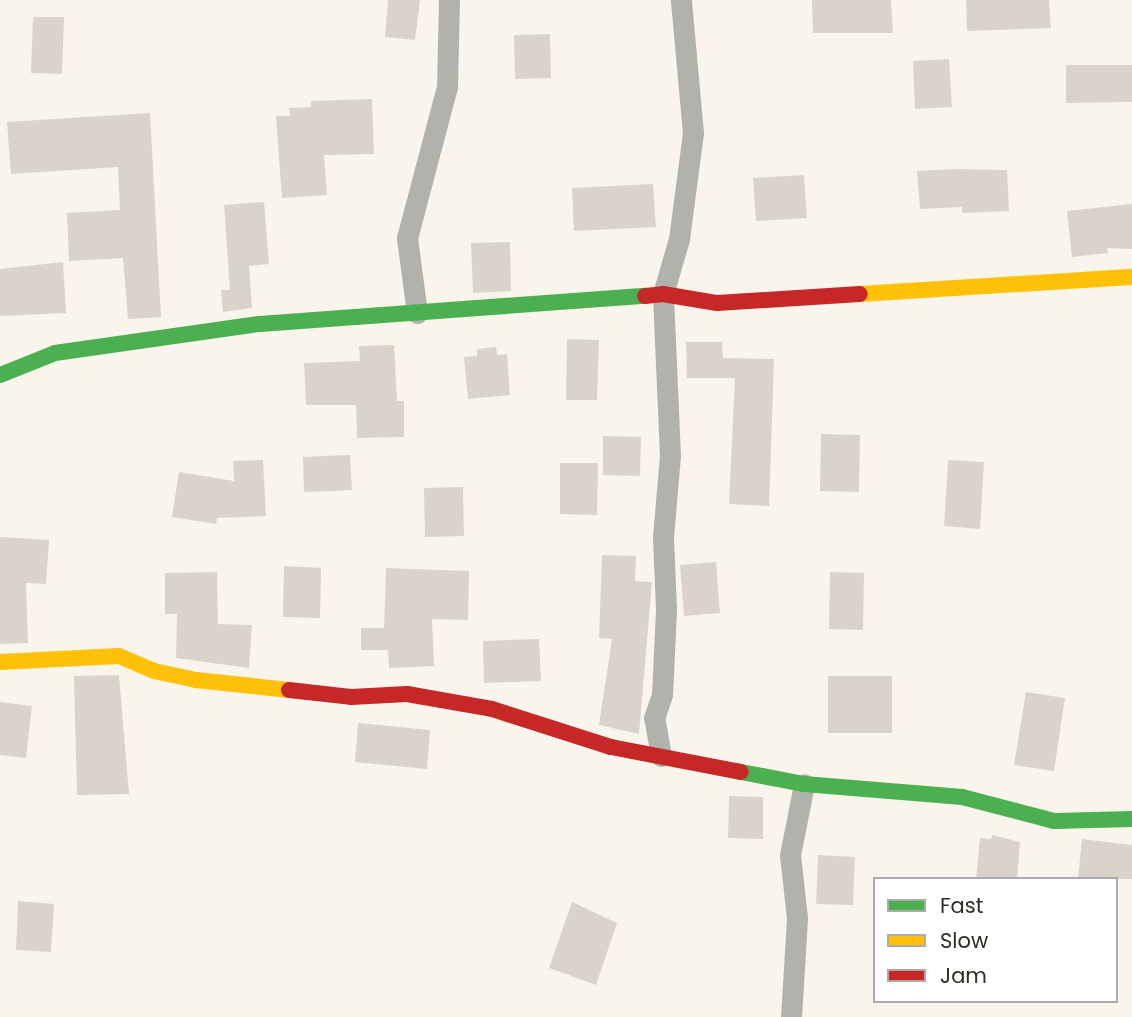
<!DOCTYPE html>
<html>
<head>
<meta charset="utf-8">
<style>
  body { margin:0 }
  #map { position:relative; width:1132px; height:1017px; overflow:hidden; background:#f9f5ec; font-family:Poppins,sans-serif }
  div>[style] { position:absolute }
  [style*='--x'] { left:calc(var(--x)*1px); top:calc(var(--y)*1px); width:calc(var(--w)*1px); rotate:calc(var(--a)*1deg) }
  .building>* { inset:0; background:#dad3cc }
  .street>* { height:21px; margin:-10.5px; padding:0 10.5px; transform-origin:10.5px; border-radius:10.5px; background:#b2b2ac }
  .fast>* { height:16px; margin:-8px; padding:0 8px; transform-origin:8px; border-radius:8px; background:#4caf50 }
  .slow>* { height:16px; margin:-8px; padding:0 8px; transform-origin:8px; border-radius:8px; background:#ffc107 }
  .jam>* { height:16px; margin:-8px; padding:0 8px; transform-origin:8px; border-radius:8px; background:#c62828 }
  span { translate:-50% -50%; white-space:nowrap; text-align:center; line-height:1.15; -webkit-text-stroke:6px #fff; paint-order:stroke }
  .legend { position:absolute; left:873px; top:877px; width:245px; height:126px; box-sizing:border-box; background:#fff; border:2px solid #acaba7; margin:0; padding:9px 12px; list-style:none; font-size:21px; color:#302c22 }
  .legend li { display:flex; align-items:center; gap:14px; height:35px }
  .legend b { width:35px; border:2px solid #acaba7 }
</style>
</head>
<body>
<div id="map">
  <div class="building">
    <div style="clip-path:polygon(388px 0,420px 0,415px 40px,385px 37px)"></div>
    <div style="clip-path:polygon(812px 0,891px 0,893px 33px,813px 33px)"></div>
    <div style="clip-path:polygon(966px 0,1049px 0,1051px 28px,967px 31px)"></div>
    <div style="clip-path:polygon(33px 17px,64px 17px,62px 74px,31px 73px)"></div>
    <div style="clip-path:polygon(550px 34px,551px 78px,515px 79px,514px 35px)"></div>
    <div style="clip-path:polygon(949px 59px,952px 107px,915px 109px,913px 61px)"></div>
    <div style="clip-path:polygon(1066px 65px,1132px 65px,1132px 102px,1066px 103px)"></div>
    <div style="clip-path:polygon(372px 99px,374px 154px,324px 155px,327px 195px,282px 198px,276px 116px,290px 116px,289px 108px,311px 107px,311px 101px)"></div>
    <div style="clip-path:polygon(150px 113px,161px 317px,128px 319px,123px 258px,69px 261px,67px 213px,120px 210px,118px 167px,11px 174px,7px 122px)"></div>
    <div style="clip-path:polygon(955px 169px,1007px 170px,1009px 211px,962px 213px,962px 207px,920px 209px,917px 171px)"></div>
    <div style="clip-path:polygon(804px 175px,807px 218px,756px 221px,753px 178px)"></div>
    <div style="clip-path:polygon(653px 184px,656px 227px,574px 231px,572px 188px)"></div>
    <div style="clip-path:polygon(264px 202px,269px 264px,249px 266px,252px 308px,223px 312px,221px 290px,230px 290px,224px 205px)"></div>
    <div style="clip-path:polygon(1132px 204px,1132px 249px,1107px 248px,1108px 253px,1072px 257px,1067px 211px)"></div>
    <div style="clip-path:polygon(510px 242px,511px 291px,473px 293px,471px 243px)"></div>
    <div style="clip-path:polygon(63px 262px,66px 313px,0 316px,0 269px)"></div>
    <div style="clip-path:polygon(567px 339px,599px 340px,597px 400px,566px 400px)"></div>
    <div style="clip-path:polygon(686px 342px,722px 342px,723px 358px,774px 359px,769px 506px,729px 504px,735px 378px,687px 378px)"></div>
    <div style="clip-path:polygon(394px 345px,397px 401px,404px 401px,404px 437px,357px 438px,356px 405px,306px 405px,304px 363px,360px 361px,359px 346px)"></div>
    <div style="clip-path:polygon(496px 347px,497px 355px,507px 354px,510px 395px,468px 399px,464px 357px,477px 356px,477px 349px)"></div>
    <div style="clip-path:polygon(821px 434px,860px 435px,859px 492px,820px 491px)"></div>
    <div style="clip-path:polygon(603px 436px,641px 437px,640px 476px,603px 475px)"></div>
    <div style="clip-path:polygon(350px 455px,352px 490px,304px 492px,303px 457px)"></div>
    <div style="clip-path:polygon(263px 460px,266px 516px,217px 518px,216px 524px,172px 517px,179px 472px,234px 481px,233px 461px)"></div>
    <div style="clip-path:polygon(948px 460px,984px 462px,980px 529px,944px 526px)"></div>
    <div style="clip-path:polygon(560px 463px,598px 463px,597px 515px,560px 514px)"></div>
    <div style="clip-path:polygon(463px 487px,464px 536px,425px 537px,424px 488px)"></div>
    <div style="clip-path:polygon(0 537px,49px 540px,46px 584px,26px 583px,28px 643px,0 644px)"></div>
    <div style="clip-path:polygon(602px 555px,636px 556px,635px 581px,652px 582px,639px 734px,599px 725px,612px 639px,599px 638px)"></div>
    <div style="clip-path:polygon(716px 562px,720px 613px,684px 616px,680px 565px)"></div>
    <div style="clip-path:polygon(284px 566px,321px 568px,320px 618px,283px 617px)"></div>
    <div style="clip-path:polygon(386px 568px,469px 571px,468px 620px,432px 619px,434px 666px,389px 668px,388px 650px,361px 650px,361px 628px,384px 628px)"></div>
    <div style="clip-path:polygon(217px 572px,218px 624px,252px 625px,249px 668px,176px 658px,177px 614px,165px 614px,165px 573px)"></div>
    <div style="clip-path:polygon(830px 572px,864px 573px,863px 630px,829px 629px)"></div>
    <div style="clip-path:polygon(539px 639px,541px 681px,484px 683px,483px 641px)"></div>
    <div style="clip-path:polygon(119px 675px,129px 794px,77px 795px,74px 676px)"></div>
    <div style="clip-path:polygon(828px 676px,892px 676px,892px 733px,828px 733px)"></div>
    <div style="clip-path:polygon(1026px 692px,1065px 698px,1054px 771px,1014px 765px)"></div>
    <div style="clip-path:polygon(0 702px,32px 706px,26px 758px,0 755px)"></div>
    <div style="clip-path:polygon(358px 723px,430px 730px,427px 769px,355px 762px)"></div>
    <div style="clip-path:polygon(729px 796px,763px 797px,763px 839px,728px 838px)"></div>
    <div style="clip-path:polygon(992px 835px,1020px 842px,1017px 879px,976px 879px,980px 838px,991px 839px)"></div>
    <div style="clip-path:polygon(1082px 839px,1132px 845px,1132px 879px,1078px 879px)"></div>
    <div style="clip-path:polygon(818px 855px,855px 857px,853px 905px,816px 904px)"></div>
    <div style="clip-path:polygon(18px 901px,54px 904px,51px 952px,16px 950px)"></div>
    <div style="clip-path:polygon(572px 902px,617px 923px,596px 985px,549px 968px)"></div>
  </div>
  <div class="street">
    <div style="--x:417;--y:313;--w:76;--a:-97.6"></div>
    <div style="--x:407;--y:238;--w:156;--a:-75.2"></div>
    <div style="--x:447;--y:87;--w:87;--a:-88.7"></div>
    <div style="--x:661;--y:756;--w:39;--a:-100"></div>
    <div style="--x:654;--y:718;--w:24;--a:-71"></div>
    <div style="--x:662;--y:695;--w:86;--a:-87.3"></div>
    <div style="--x:666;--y:609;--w:72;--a:-92.4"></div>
    <div style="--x:663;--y:537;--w:81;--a:-85.1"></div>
    <div style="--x:670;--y:456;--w:162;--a:-92.5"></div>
    <div style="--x:663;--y:294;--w:57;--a:-73.8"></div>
    <div style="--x:679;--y:239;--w:107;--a:-82.5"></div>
    <div style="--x:693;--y:133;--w:134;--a:-95.2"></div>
    <div style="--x:791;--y:1017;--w:99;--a:-86.5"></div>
    <div style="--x:797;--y:918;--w:63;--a:-96.3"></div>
    <div style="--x:790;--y:855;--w:72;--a:-78.8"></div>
  </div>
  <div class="fast">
    <div style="--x:0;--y:375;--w:59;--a:-21.8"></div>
    <div style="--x:55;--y:353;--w:207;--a:-8.1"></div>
    <div style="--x:260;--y:324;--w:386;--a:-4.2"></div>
    <div style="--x:741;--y:772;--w:64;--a:10.8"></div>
    <div style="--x:804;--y:784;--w:159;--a:4.7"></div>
    <div style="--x:962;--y:797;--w:95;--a:14.6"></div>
    <div style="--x:1054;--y:821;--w:78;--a:-1.5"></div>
  </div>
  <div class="slow">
    <div style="--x:860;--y:294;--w:273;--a:-3.6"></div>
    <div style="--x:0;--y:662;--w:119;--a:-2.9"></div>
    <div style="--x:119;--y:656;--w:38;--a:23"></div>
    <div style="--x:154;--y:671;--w:43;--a:12.1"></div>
    <div style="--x:196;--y:680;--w:94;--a:6.1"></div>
  </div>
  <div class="jam">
    <div style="--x:645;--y:296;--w:18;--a:-6"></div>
    <div style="--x:663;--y:294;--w:55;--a:9.5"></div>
    <div style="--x:717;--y:303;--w:143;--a:-3.6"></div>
    <div style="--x:289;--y:690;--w:62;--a:6.4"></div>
    <div style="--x:351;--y:697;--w:56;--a:-3.1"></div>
    <div style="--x:407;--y:694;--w:86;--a:10"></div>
    <div style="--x:492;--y:709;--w:125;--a:17.7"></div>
    <div style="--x:611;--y:747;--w:132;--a:10.9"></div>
  </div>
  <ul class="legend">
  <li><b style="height:9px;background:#4caf50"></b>Fast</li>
  <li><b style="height:9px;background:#ffc107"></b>Slow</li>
  <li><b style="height:9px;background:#c62828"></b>Jam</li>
  </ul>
</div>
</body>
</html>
